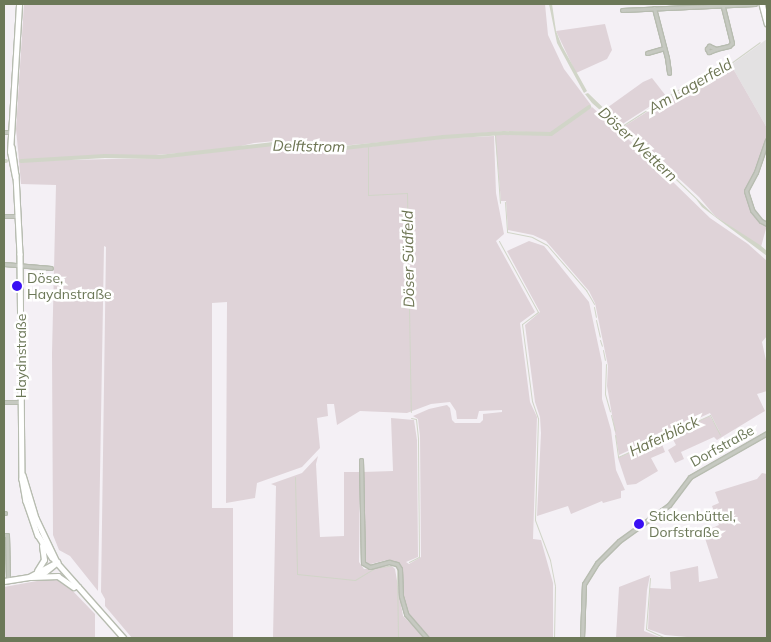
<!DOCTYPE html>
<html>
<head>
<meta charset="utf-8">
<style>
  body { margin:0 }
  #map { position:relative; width:771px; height:642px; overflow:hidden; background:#f4f0f5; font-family:Mulish,sans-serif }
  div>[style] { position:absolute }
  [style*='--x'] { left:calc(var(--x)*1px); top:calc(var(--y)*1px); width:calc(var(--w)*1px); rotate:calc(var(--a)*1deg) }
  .built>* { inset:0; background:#e3e1e2 }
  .green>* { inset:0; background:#dfd3d8 }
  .water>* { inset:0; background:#d1d5c8 }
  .stream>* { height:1px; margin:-0.5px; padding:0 0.5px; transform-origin:0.5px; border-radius:0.5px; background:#d1d5c8 }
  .canal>* { height:4px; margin:-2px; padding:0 2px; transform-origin:2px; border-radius:2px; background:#d1d5c8 }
  .roads { filter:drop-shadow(1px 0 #b7bcb0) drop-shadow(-1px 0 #b7bcb0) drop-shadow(0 1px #b7bcb0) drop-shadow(0 -1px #b7bcb0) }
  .street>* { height:3px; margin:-1.5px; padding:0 1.5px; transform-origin:1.5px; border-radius:1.5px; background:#c6c9c1 }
  .secondary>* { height:4.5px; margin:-2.25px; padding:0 2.25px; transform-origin:2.25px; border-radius:2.25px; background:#fff }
  .dots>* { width:14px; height:14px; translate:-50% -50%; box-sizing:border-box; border:2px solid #fff; border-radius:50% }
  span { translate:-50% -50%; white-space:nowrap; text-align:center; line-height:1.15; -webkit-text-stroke:5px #fff; paint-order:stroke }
  .poi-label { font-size:14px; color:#6c7858 }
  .left { translate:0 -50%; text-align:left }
  .street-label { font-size:14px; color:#6c7858 }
  .water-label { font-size:15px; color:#6c7452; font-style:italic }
  .frame { position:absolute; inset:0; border:5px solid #6c7858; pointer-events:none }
</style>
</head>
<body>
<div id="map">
  <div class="built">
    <div style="clip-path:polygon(767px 39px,767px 128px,731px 65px)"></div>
  </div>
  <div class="green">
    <div style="clip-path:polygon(24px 4px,545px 4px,548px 35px,564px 69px,591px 105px,551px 133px,505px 131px,340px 146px,325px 142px,276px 141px,254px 143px,228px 149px,156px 155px,85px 156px,19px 160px,16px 129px)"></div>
    <div style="clip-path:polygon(605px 24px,612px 50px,607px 59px,576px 73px,556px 31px)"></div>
    <div style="clip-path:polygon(731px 65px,767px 128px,765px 147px,746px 191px,752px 211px,762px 224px,767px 225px,761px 247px,715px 216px,699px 197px,623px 127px,699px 79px,719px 73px)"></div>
    <div style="clip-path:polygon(652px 78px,666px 96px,621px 125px,604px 110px,643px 82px)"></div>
    <div style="clip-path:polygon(592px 107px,637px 147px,710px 218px,748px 244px,767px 261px,767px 336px,762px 342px,767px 365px,767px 391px,757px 394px,765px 411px,717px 440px,714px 437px,681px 452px,684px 459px,675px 463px,668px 450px,676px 445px,670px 434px,710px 416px,721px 435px,710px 413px,619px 455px,607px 386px,608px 366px,595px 303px,589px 291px,546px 241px,533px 235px,508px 230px,506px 201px,501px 201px,495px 135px,552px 134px)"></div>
    <div style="clip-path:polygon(494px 136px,496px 193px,504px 234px,496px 241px,535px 312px,520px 323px,530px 402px,537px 417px,533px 539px,541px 540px,553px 583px,553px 638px,429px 638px,410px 618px,405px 607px,400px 565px,387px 560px,367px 565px,363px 561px,363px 472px,393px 471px,391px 418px,414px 420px,417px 440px,418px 557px,406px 562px,409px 564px,421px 557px,420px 436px,418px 419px,413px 416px,429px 409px,447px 405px,450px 408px,452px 420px,455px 423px,480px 423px,483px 420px,483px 414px,502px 412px,502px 410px,479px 411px,477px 419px,457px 419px,456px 411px,450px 402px,431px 404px,407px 413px,360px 411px,337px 425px,334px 404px,327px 404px,328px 416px,317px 418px,320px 448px,302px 467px,257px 483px,255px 498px,226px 503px,227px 302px,212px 303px,212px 508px,233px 508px,233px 638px,132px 638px,105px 606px,105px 599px,101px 592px,106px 247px,104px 246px,98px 591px,70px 556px,59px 550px,53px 535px,52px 353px,56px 185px,21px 184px,19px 161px,159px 158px,271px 145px,326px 145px,334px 148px,357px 148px,447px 138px)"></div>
    <div style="clip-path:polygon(529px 241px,544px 246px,589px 302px,602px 363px,602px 399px,611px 430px,616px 470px,625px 490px,621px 491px,621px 498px,603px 503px,602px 501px,571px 514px,568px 506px,537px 516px,541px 433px,540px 417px,535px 402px,525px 325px,540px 312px,507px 251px)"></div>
    <div style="clip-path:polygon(660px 439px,665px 452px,651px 458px,658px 471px,636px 484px,627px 485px,618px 458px)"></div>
    <div style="clip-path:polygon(318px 456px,316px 464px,320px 537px,344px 536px,344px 472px,360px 472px,359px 562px,364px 569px,392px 566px,395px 569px,403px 616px,426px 638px,273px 638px,276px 486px,271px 484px,302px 473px)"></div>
    <div style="clip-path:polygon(762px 473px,767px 474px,767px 638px,698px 638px,665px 635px,648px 629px,650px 588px,671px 589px,670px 572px,698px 566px,699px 582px,718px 578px,703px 532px,719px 525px,712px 506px,719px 503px,715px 492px,757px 479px)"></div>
    <div style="clip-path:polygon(650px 575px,647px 590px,644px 631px,662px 638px,616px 638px,619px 587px)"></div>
    <div style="clip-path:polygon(48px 579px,58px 580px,68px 586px,95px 614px,95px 638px,4px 638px,4px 587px)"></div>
  </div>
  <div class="water">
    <div style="clip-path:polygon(549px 4px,552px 4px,556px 31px,562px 46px,587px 91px,584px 93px,557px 43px)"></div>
    <div style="clip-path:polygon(588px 93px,715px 216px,760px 245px,767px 251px,767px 256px,702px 207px,696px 199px,633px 139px,592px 103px,585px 94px)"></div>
  </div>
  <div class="stream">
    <div style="--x:622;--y:126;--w:90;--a:-32.8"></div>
    <div style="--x:698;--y:77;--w:23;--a:-15"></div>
    <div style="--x:720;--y:71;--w:49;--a:-35.9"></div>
    <div style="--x:495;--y:135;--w:68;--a:85.8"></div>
    <div style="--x:368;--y:147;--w:48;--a:90"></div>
    <div style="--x:368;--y:195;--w:39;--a:-3"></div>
    <div style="--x:407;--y:193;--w:219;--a:89"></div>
    <div style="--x:505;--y:202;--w:30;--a:86"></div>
    <div style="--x:507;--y:232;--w:25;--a:11"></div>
    <div style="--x:532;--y:237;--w:17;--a:28"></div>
    <div style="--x:547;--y:245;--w:60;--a:49.1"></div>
    <div style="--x:586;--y:290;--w:16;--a:60"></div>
    <div style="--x:499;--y:241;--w:81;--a:61.2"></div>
    <div style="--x:538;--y:312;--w:20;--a:143"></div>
    <div style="--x:522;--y:324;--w:78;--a:82.6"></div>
    <div style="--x:532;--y:401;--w:18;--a:71"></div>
    <div style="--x:538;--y:418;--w:102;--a:91.7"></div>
    <div style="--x:535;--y:520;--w:43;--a:69.4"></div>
    <div style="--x:550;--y:560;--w:26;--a:79"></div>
    <div style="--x:555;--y:586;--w:52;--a:91.1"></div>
    <div style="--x:594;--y:307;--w:10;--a:79"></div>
    <div style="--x:596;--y:320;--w:17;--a:77"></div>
    <div style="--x:600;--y:340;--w:6;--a:72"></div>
    <div style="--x:603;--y:350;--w:10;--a:79"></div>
    <div style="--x:606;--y:364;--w:30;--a:92"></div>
    <div style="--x:605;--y:394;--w:18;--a:74"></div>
    <div style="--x:611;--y:415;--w:16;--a:76"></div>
    <div style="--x:615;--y:435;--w:22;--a:82"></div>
    <div style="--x:618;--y:457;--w:101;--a:-24.5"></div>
    <div style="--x:710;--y:415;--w:22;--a:63"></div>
    <div style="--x:295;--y:477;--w:97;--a:88.8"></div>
    <div style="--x:297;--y:574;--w:58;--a:5.9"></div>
    <div style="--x:355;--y:580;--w:23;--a:-31"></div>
    <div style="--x:375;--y:568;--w:19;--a:-9"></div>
    <div style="--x:394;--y:565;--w:4;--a:45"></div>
    <div style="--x:397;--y:568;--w:70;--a:89.2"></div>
    <div style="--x:409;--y:562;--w:11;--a:-27"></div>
    <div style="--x:419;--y:557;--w:119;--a:-90.5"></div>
    <div style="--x:418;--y:438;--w:19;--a:-96"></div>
    <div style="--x:416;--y:419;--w:5;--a:-169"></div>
    <div style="--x:650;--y:578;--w:51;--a:94.5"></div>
    <div style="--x:646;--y:629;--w:19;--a:25"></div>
    <div style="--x:663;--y:637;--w:14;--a:4"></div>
  </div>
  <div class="canal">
    <div style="--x:4;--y:161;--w:2;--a:0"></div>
    <div style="--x:21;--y:161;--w:84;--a:-3.4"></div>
    <div style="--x:105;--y:156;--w:54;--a:1.1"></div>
    <div style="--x:159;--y:157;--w:124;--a:-6.5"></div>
    <div style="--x:282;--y:143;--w:42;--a:1.4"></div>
    <div style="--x:324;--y:144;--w:20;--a:11"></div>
    <div style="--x:344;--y:148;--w:100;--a:-6.3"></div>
    <div style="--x:443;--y:137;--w:61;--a:-3.8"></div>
    <div style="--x:504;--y:133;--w:47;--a:1.2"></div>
    <div style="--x:551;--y:134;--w:47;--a:-35.4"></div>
  </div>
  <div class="roads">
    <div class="street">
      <div style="--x:654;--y:8;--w:52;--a:75.4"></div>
      <div style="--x:667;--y:58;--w:15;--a:82"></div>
      <div style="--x:622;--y:10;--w:133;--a:-2.6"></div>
      <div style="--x:716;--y:49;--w:8;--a:157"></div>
      <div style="--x:709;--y:52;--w:4;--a:-124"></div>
      <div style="--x:707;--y:49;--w:4;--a:-56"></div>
      <div style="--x:709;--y:46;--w:8;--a:23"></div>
      <div style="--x:716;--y:49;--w:13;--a:-13"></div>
      <div style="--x:729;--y:46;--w:4;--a:-45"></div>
      <div style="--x:732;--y:43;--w:37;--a:-104"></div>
      <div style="--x:647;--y:53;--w:18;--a:-16"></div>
      <div style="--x:4;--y:132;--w:7;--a:0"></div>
      <div style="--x:767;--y:140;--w:34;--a:109"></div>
      <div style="--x:756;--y:172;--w:21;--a:118"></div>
      <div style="--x:746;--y:191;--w:20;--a:72"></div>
      <div style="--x:752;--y:210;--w:14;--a:51"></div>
      <div style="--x:761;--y:221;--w:7;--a:27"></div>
      <div style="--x:4;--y:216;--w:14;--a:0"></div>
      <div style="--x:4;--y:264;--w:47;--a:4.9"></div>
      <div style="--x:4;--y:402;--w:17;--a:0"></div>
      <div style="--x:361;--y:460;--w:103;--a:88.9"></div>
      <div style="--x:363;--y:563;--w:8;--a:30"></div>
      <div style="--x:370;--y:567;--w:20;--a:-15"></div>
      <div style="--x:389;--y:562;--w:8;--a:14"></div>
      <div style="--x:397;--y:564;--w:6;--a:59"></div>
      <div style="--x:400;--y:569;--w:27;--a:88"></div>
      <div style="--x:401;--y:596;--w:19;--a:74"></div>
      <div style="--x:406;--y:614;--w:32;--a:49"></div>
      <div style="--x:4;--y:513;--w:1;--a:0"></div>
      <div style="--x:4;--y:535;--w:3;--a:0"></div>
      <div style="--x:7;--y:535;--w:45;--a:88.7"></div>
      <div style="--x:582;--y:638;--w:54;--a:-87.9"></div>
      <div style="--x:584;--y:584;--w:25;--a:-58"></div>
      <div style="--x:597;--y:563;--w:31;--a:-45"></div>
      <div style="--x:619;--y:541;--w:62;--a:-35.8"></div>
      <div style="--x:669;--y:505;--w:35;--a:-53"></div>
      <div style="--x:690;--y:477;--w:89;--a:-29.7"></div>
    </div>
    <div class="secondary">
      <div style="--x:762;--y:4;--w:20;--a:75"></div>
      <div style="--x:12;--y:147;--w:28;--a:82"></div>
      <div style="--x:16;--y:175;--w:79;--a:87.1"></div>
      <div style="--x:20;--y:254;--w:225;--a:89.5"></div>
      <div style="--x:22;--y:479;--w:22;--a:80"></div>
      <div style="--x:26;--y:501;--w:36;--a:71"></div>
      <div style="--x:38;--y:535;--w:26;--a:58"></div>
      <div style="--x:52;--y:557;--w:108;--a:48.4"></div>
      <div style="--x:15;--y:177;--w:25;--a:-101"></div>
      <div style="--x:10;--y:152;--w:148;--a:-86.5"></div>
      <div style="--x:23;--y:475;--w:45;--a:73.2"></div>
      <div style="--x:36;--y:518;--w:49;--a:64.5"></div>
      <div style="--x:37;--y:571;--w:13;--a:-58"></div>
      <div style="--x:44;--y:560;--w:14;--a:-98"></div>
      <div style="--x:40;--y:576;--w:22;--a:-39"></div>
      <div style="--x:31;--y:577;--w:27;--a:-2"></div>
      <div style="--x:58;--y:576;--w:19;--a:35"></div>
      <div style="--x:74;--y:587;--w:5;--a:0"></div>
      <div style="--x:4;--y:581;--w:25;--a:-9"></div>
      <div style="--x:29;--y:577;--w:32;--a:-28"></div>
    </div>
  </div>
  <div class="dots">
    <div style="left:17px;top:286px;background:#3a10f4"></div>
    <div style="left:639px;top:524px;background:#3a10f4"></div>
  </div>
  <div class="poi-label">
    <span class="left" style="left:27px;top:286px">Döse,<br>Haydnstraße</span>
    <span class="left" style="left:649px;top:524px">Stickenbüttel,<br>Dorfstraße</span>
  </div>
  <div class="street-label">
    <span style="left:21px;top:356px;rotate:-90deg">Haydnstraße</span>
    <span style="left:722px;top:446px;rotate:-29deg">Dorfstraße</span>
  </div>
  <div class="water-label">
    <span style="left:690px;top:86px;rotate:-30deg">Am Lagerfeld</span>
    <span style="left:638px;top:144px;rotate:43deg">Döser Wettern</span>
    <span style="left:309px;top:146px;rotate:1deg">Delftstrom</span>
    <span style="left:408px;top:259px;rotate:-91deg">Döser Südfeld</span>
    <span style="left:664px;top:436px;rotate:-25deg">Haferblöck</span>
  </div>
  <div class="frame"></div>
</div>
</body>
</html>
